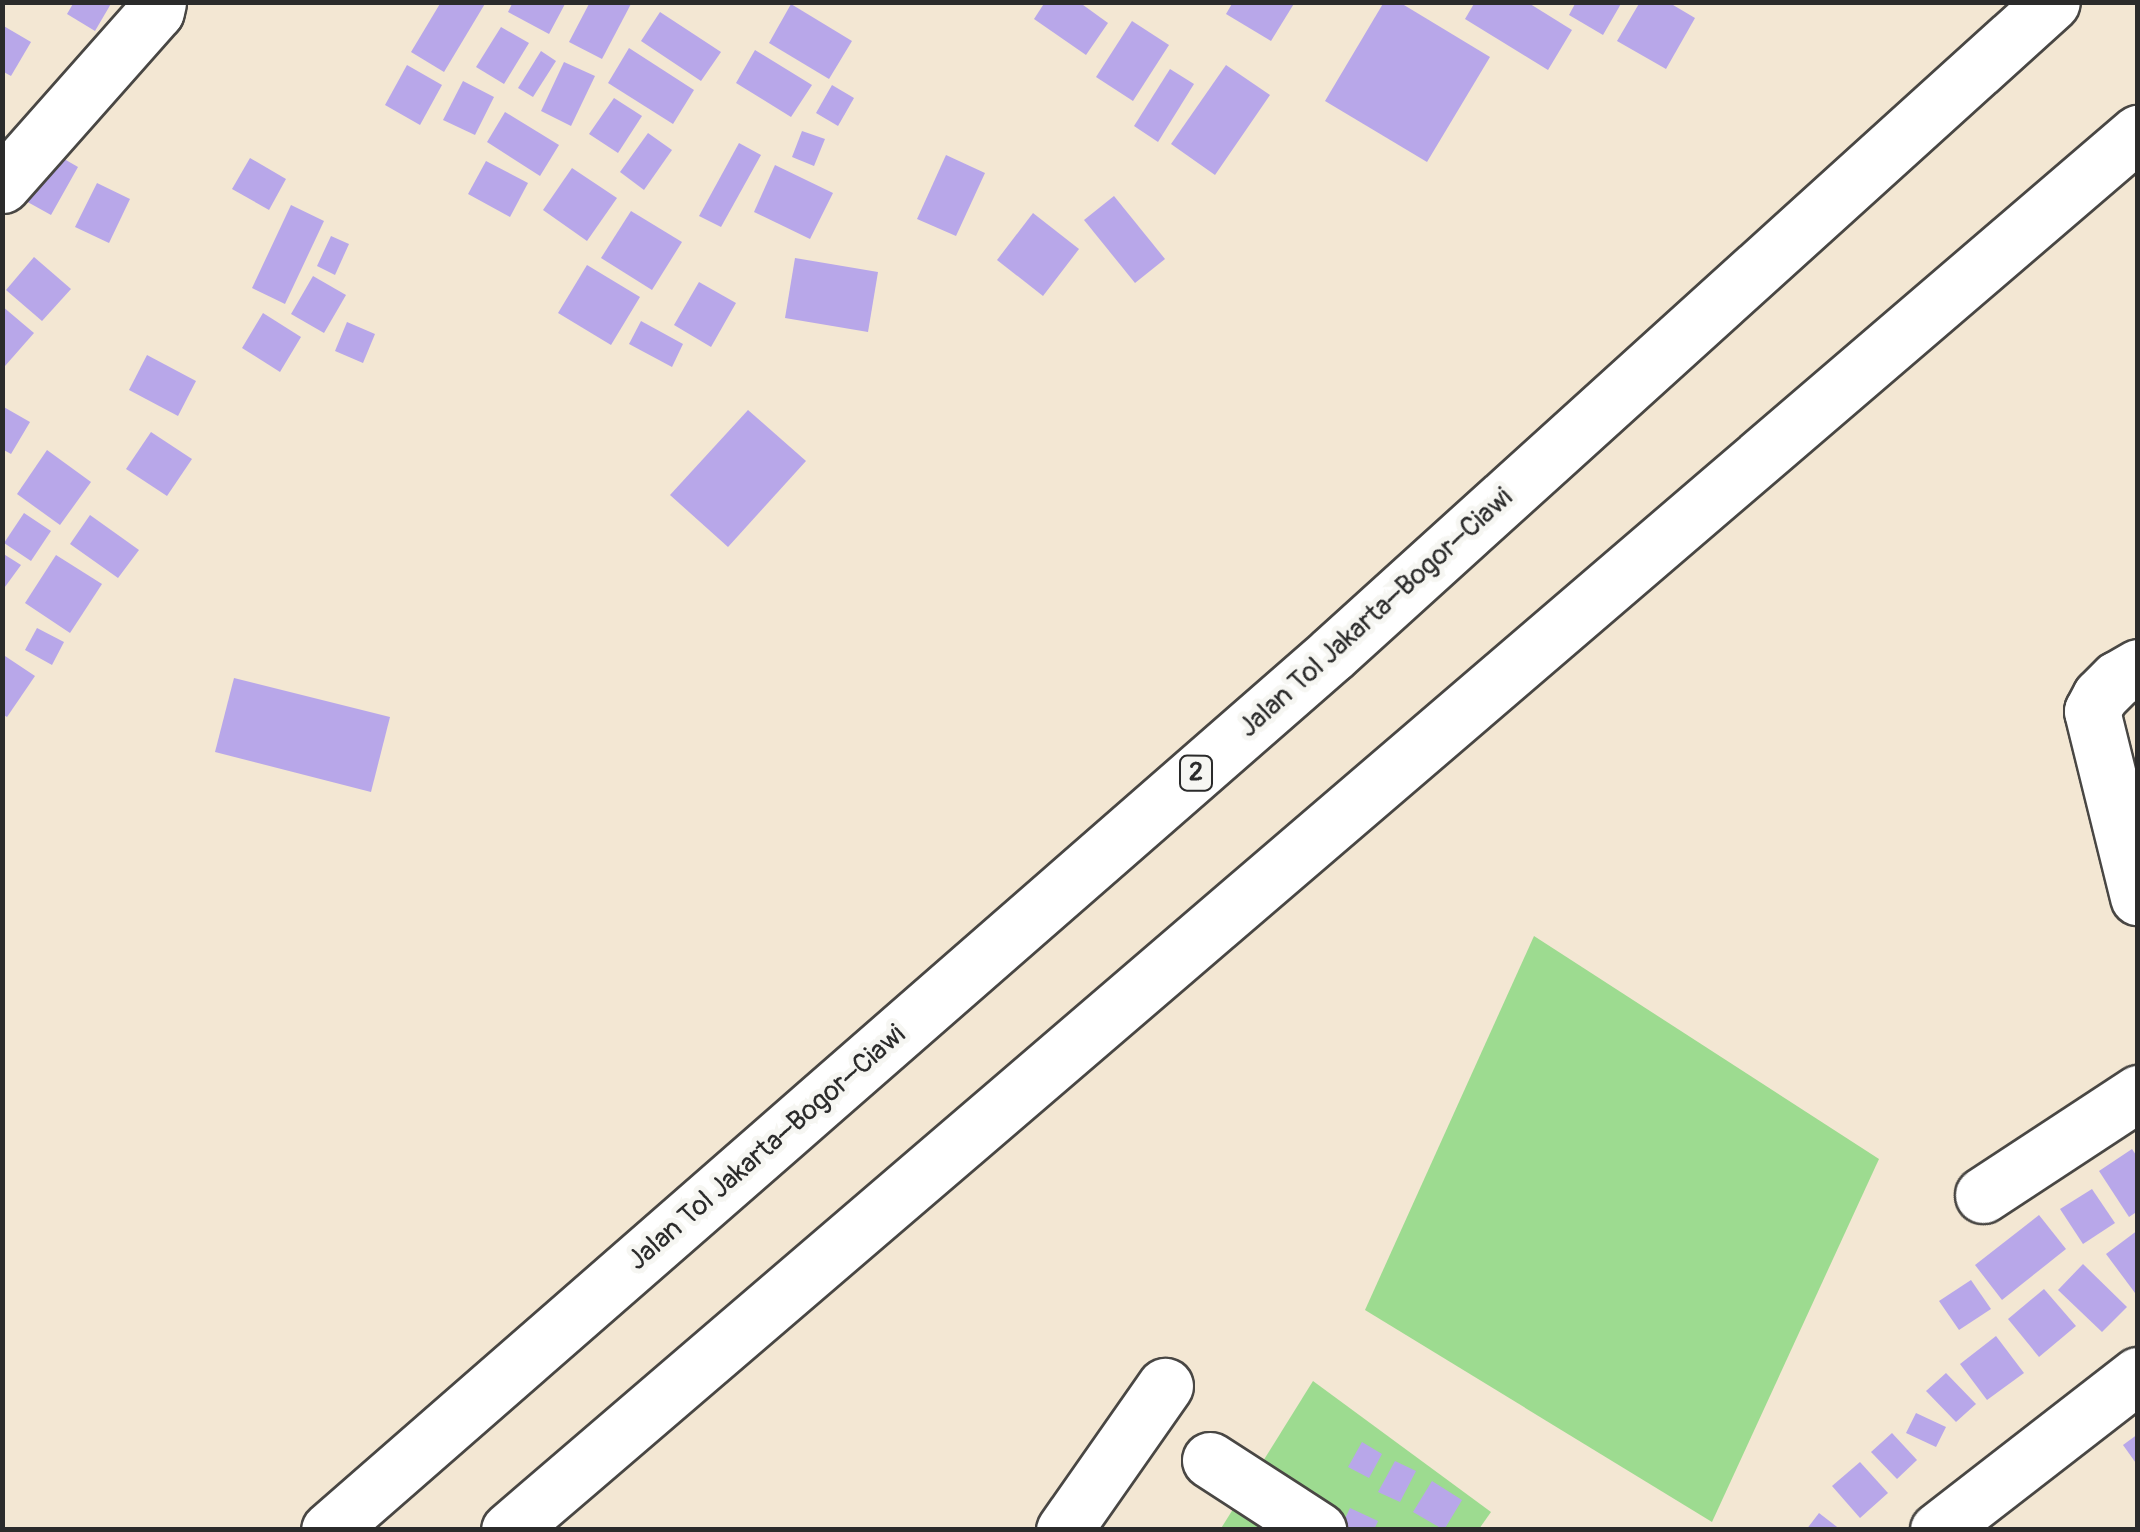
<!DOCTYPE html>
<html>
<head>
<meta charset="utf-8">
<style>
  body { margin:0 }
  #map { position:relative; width:2140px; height:1532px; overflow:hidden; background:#f3e7d3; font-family:Pangolin,sans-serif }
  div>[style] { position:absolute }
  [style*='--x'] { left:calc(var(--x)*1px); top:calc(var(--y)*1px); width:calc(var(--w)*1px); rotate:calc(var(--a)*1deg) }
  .green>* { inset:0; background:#9ddb90 }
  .building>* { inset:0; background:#b8a7e9 }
  .roads { filter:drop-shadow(2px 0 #494744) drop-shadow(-2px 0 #494744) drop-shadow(0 2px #494744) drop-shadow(0 -2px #494744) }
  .minor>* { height:55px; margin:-27.5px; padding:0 27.5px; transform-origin:27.5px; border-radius:27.5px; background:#fff }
  .highway>* { height:55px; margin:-27.5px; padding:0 27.5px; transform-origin:27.5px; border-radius:27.5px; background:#fff }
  span { translate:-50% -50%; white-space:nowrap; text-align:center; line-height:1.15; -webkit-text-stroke:10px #f6f6f2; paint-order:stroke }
  .shield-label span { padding:2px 8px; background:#f6f6f2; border:2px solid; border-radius:8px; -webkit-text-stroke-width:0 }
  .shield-label { font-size:25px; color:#2b2b2b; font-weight:700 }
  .street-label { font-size:28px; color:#2b2b2b }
  .frame { position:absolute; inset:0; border:5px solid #2b2b2b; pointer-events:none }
</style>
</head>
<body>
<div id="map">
  <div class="green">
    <div style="clip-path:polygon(1534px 936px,1879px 1159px,1712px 1522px,1365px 1310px)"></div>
    <div style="clip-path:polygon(1313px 1381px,1491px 1512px,1479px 1529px,1220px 1530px)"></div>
  </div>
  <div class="building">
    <div style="clip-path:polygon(74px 2px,112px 2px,95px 31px,67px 14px)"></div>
    <div style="clip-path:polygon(441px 2px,486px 2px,444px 72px,411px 52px)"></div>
    <div style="clip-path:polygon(513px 2px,563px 2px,565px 4px,549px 34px,508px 12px)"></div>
    <div style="clip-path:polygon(590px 2px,632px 2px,602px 59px,569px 42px)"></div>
    <div style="clip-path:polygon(1045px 2px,1079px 2px,1108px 23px,1086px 55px,1034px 19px)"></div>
    <div style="clip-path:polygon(1233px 2px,1295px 2px,1271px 41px,1226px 14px)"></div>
    <div style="clip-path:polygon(1384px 2px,1399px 2px,1490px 57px,1427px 162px,1325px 101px)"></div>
    <div style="clip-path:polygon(1475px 2px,1527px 2px,1572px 30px,1548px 70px,1465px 19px)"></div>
    <div style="clip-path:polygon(1576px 2px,1622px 2px,1603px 35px,1569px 15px)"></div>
    <div style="clip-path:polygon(1640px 2px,1668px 2px,1695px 18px,1666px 69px,1617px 41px)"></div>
    <div style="clip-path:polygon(791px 4px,852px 41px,829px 79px,769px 43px)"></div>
    <div style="clip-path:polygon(660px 12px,721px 52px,701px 81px,641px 41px)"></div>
    <div style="clip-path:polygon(1132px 21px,1169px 45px,1133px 101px,1096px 77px)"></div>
    <div style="clip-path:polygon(2px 25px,31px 42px,11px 76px,2px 71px)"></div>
    <div style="clip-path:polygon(501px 27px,529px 43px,504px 84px,476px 67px)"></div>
    <div style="clip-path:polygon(629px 48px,694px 90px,673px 124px,608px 83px)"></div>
    <div style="clip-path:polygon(755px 50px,812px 85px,791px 117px,736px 83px)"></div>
    <div style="clip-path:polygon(541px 51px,556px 61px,533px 97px,518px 88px)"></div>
    <div style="clip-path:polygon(564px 62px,595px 76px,571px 126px,541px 111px)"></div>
    <div style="clip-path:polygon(407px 65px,442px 85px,420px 125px,385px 105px)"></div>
    <div style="clip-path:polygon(1226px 65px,1270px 95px,1215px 175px,1171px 144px)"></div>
    <div style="clip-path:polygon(1170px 69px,1194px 84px,1158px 142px,1134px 126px)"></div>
    <div style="clip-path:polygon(463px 81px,494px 97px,475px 135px,443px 120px)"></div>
    <div style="clip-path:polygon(832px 85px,854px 98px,838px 126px,816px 113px)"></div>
    <div style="clip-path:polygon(614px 98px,642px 116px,618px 153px,589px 134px)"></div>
    <div style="clip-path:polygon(505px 112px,559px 145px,540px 176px,487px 142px)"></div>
    <div style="clip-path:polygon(802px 131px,825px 139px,814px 166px,792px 157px)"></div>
    <div style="clip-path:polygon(648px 133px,672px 150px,644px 190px,620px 172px)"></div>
    <div style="clip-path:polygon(739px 143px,761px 155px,721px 227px,699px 216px)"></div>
    <div style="clip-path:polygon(52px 152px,78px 167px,51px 215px,24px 200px)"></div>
    <div style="clip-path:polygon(946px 155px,985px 173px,956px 236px,917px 219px)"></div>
    <div style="clip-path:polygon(250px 158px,286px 179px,269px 210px,232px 189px)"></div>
    <div style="clip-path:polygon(486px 161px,528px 183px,510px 217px,468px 194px)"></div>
    <div style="clip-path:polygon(775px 165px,833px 193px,810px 239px,754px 212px)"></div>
    <div style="clip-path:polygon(572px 168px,617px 198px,587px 241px,543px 210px)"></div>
    <div style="clip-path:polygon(97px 183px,130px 199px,109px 243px,75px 227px)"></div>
    <div style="clip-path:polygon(1114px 196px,1165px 259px,1135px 283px,1084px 220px)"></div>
    <div style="clip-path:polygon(291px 205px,324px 221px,285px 304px,252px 288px)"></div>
    <div style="clip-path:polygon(631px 211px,682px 242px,652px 290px,601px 258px)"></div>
    <div style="clip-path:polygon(1033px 213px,1079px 249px,1043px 296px,997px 260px)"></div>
    <div style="clip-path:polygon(331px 236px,349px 244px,335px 275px,317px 266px)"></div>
    <div style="clip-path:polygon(34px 257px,71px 289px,42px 321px,6px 290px)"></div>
    <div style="clip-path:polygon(795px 258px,878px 272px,868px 332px,785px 318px)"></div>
    <div style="clip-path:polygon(587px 265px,640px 297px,611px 345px,558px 313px)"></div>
    <div style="clip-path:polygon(313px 276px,346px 295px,324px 333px,291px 314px)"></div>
    <div style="clip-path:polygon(699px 282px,736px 303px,711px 347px,674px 325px)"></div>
    <div style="clip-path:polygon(2px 306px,34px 333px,5px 366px,2px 364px)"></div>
    <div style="clip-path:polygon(263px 313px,301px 337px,280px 372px,242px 348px)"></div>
    <div style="clip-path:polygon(641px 321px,683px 344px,672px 367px,629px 344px)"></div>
    <div style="clip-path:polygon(347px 322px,375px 334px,363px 363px,335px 351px)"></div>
    <div style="clip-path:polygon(147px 355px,196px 381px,178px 416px,129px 390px)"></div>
    <div style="clip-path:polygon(2px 406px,30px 422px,11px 454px,2px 449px)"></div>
    <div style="clip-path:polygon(748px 410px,806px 461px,728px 547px,670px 495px)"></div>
    <div style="clip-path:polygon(151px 432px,192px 459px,167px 496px,126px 469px)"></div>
    <div style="clip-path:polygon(47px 450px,91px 482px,60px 525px,17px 494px)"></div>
    <div style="clip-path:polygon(24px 513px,51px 531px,31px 561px,4px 543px)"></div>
    <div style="clip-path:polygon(90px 515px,139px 550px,118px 578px,70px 544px)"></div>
    <div style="clip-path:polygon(2px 553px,21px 565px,2px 591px)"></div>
    <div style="clip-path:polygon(56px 555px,102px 584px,70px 633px,25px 603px)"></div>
    <div style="clip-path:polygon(37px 628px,64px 642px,52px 665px,25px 650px)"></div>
    <div style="clip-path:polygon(2px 654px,35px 676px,7px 717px,2px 714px)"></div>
    <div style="clip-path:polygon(234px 678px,390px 717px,371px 792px,215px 752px)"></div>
    <div style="clip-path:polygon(2132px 1149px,2138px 1158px,2138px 1211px,2129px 1217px,2099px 1171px)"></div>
    <div style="clip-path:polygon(2092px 1189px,2115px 1223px,2083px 1244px,2060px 1209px)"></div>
    <div style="clip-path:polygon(2039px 1215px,2066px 1249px,2002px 1300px,1975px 1265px)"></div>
    <div style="clip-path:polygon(2138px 1230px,2138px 1297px,2106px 1254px)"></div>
    <div style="clip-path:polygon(2083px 1264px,2127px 1307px,2102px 1332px,2058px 1290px)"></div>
    <div style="clip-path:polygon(1971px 1280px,1991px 1309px,1959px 1330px,1939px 1301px)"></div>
    <div style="clip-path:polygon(2044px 1289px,2076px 1326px,2039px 1357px,2008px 1319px)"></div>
    <div style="clip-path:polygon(1996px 1336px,2024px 1373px,1987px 1400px,1960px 1364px)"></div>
    <div style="clip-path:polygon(1946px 1373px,1976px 1404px,1956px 1422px,1926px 1391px)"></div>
    <div style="clip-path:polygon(1916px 1413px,1946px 1427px,1936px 1447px,1906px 1433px)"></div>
    <div style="clip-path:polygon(1892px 1433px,1917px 1460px,1897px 1479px,1871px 1452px)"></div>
    <div style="clip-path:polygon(2138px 1434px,2138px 1466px,2123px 1445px)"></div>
    <div style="clip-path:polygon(1362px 1442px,1382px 1454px,1369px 1478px,1348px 1467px)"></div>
    <div style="clip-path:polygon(1395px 1461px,1416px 1471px,1400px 1502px,1378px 1492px)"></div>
    <div style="clip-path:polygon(1860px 1462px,1888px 1493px,1860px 1518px,1832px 1486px)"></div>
    <div style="clip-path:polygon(1432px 1481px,1462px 1500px,1444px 1530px,1413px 1512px)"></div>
    <div style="clip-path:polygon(1350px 1508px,1378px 1521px,1374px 1530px,1341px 1527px)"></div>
    <div style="clip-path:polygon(1819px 1513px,1841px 1530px,1806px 1530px)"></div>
  </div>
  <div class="roads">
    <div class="minor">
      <div style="--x:2;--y:185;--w:232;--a:-48.5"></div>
      <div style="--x:156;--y:11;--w:9;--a:-77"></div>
      <div style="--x:2138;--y:667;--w:24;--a:150"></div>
      <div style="--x:2117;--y:679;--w:24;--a:135"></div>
      <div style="--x:2100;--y:696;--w:17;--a:118"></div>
      <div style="--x:2092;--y:711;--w:192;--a:76.1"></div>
      <div style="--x:1983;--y:1195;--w:186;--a:-33.3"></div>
      <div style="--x:1210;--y:1460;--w:129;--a:32.9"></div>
      <div style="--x:1064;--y:1530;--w:176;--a:-55"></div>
      <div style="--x:1938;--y:1530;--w:253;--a:-37.8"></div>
    </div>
    <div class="highway">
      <div style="--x:329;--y:1530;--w:1332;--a:-41.13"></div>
      <div style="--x:1332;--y:654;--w:971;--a:-42.16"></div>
      <div style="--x:509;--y:1530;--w:2146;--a:-40.62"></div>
    </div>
  </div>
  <div class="shield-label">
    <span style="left:1196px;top:773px">2</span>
  </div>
  <div class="street-label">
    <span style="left:1376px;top:613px;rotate:-42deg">Jalan Tol Jakarta–Bogor–Ciawi</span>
    <span style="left:767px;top:1148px;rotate:-41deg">Jalan Tol Jakarta–Bogor–Ciawi</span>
  </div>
  <div class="frame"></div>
</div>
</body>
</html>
